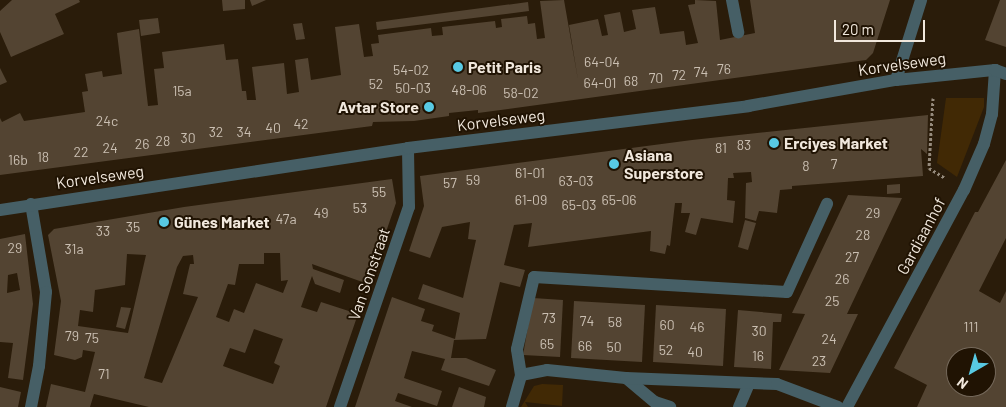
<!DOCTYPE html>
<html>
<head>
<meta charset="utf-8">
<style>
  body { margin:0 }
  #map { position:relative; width:1006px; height:407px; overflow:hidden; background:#2a1c0a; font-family:Barlow,sans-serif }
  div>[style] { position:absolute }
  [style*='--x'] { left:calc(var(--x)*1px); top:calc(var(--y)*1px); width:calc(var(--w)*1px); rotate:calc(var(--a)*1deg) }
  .green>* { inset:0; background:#412905 }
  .building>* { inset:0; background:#534432 }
  .path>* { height:3px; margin-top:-1.5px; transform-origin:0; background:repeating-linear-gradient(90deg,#968b7d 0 2.5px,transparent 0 5px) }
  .service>* { height:12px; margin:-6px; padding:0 6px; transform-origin:6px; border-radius:6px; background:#465f66 }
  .minor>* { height:12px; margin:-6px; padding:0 6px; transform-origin:6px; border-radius:6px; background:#465f66 }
  .tertiary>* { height:12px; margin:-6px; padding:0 6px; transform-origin:6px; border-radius:6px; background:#465f66 }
  .dots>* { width:14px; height:14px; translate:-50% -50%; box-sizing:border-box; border:2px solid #201303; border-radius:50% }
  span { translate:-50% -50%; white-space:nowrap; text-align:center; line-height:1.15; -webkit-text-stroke:4px #201303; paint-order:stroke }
  .number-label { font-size:14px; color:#cabfb2 }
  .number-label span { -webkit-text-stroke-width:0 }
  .street-label { font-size:16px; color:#f1e8dd }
  .poi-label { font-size:16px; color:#f1e8dd; font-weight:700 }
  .left { translate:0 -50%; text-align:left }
  .right { translate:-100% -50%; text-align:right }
  .north { position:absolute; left:946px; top:347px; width:50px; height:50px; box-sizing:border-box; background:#201303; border:1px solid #74685a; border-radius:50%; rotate:218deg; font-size:14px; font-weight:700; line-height:20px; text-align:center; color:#f1e8dd }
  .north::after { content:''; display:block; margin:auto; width:18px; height:22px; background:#58c9e3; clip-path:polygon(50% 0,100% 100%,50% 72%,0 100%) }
  .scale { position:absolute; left:834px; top:20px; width:91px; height:22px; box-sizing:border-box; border:2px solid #f1e8dd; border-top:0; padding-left:6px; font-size:15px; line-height:18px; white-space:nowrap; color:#f1e8dd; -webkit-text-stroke:4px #201303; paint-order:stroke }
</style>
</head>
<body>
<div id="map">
  <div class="green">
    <div style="clip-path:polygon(946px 98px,984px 98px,984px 107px,957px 177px,937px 163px)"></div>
    <div style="clip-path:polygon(542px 384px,563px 385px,562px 406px,525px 402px,528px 407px,521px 407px,534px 386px)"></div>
  </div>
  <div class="building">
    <div style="clip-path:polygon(12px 0,79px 0,80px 2px,55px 14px,64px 34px,11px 57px,0 32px,0 11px)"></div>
    <div style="clip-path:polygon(222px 0,245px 0,245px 9px,223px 11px)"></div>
    <div style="clip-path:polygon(250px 0,266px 0,252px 6px)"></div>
    <div style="clip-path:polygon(564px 0,578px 80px,569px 25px,598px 19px,602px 36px,608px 35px,604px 15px,620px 12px,624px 32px,636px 29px,632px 10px,655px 7px,660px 34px,684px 31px,686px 45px,698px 43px,688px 5px,695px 4px,695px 0,716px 1px,720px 40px,755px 33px,750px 0,890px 0,873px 53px,866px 60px,478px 113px,478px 110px,449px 113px,449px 116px,414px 121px,373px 122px,372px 126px,0 175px,0 118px,2px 122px,20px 113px,24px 121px,85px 112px,82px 92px,88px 91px,85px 74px,102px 71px,103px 77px,122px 74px,117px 33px,139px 29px,148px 106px,158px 105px,154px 69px,164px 68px,162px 52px,224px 44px,226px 60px,238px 59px,242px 91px,246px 91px,247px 100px,256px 100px,252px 67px,284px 63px,287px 94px,299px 92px,295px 60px,308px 58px,311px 80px,341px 75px,335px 27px,359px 24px,364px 57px,373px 56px,371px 44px,379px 43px,378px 35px,431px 28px,432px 36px,443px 35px,442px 27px,495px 21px,496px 28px,502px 27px,501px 19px,527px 16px,528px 24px,535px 23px,537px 39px,545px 38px,540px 1px)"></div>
    <div style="clip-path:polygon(1000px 0,1006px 0,1006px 47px,985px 40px)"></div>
    <div style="clip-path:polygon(528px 2px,529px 11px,377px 30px,376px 22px)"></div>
    <div style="clip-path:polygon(158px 18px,160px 33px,141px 36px,139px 20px)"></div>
    <div style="clip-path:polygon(302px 23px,305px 39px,296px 40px,293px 24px)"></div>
    <div style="clip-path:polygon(0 68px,7px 82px,0 85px)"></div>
    <div style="clip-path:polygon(928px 115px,927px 154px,921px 149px,923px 176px,792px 186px,792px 189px,780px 190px,777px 213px,759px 211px,756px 221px,745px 218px,746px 183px,752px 182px,751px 172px,733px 173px,734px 178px,728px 178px,727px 200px,735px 201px,733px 223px,701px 218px,696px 235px,685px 232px,690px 213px,681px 213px,682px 203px,675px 203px,670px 246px,667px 245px,665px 254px,650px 251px,651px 231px,528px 247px,532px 223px,514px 225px,504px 265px,525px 270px,520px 287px,500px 282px,486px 339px,454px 340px,451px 358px,466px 358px,496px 370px,489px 386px,441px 370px,445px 359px,412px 351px,404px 378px,442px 391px,437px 406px,398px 393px,395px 401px,412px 407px,355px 407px,392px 297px,425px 309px,421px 321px,434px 325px,432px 331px,455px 339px,460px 313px,418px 299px,423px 284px,463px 298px,476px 240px,468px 239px,470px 222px,442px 227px,430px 258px,409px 251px,424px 206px,420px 176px,692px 140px)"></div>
    <div style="clip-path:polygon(evenodd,1006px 160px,1006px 238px,979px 291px,1000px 303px,1006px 291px,1006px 407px,917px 407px,927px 385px,894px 368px,975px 212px,978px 212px,1006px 160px,956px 357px,986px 357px,986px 387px,956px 387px,956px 357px)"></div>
    <div style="clip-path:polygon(evenodd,392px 179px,396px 203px,368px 284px,312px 264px,313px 269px,344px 280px,340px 293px,315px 284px,312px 276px,301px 307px,317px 312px,321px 302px,358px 314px,326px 407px,149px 407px,94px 394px,90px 407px,46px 407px,51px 384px,85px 392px,95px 352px,83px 350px,82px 357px,75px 360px,54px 355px,61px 301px,48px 235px,54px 229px,184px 207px,392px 179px,264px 253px,280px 253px,281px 281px,288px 280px,283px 293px,256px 283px,244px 313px,234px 309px,229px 322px,216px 317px,228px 284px,235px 285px,239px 264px,264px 264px,264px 253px,392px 179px,127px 254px,146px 255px,128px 333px,78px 326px,80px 310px,93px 312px,95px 290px,125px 285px,127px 254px,392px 179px,193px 255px,194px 264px,190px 264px,183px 294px,198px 297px,162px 383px,144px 378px,177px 267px,183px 256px,193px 255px,392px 179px,254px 329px,283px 339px,274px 363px,280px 366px,273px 384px,223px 366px,230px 348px,245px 353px,254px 329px)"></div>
    <div style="clip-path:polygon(900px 184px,900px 193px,887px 194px,887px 185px)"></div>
    <div style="clip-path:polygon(848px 195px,902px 198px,847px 314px,858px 314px,830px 373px,779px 370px,805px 314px,792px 313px)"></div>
    <div style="clip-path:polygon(745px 220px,756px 223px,748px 250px,738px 247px)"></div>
    <div style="clip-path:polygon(evenodd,25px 234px,33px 304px,23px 380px,8px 378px,13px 343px,0 342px,0 239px,25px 234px,17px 273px,20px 290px,7px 293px,8px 275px,17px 273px)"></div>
    <div style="clip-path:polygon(533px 298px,563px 300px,560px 357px,523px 355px)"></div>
    <div style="clip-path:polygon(574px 301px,645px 305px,642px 362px,571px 358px)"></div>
    <div style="clip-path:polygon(656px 305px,726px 309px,723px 366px,653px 362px)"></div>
    <div style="clip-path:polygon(121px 307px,131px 308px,125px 329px,116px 327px)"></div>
    <div style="clip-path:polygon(738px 310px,782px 314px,781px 322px,773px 322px,771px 369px,734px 367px)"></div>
    <div style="clip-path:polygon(0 387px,21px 392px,18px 407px,0 407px)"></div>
    <div style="clip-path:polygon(459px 387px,486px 397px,484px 407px,452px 407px)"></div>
  </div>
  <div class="path">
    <div style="--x:933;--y:98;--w:70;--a:93.3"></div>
    <div style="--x:929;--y:168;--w:19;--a:32"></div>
  </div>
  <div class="service">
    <div style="--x:732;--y:0;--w:33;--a:79"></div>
    <div style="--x:521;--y:375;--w:26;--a:-99"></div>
    <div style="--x:517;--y:349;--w:74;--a:-76.7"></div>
    <div style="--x:534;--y:277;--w:253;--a:3.4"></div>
    <div style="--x:787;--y:292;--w:97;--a:-65.6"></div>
    <div style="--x:626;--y:378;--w:38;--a:40"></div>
    <div style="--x:655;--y:402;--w:16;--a:18"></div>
    <div style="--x:739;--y:407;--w:26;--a:-67"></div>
  </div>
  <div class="minor">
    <div style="--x:896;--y:80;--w:84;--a:-72.6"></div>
    <div style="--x:31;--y:204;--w:89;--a:80.3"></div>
    <div style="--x:46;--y:292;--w:74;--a:95.4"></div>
    <div style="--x:39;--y:366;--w:42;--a:101"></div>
    <div style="--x:340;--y:407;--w:212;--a:-71"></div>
    <div style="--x:409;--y:207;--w:59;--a:-91"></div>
    <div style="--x:512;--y:407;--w:33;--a:-74"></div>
    <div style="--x:521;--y:375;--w:26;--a:-11"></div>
    <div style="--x:547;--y:370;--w:79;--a:5.8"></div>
    <div style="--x:626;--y:378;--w:151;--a:2.3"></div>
    <div style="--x:777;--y:384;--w:65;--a:20.7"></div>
    <div style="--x:847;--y:407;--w:247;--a:-61.7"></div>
    <div style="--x:964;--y:190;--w:50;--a:-66.5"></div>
    <div style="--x:984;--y:144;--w:31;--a:-75"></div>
    <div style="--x:992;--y:114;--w:44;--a:-86.1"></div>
  </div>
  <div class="tertiary">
    <div style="--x:0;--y:210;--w:413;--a:-8.6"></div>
    <div style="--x:408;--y:148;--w:343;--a:-7"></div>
    <div style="--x:748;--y:106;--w:150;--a:-10"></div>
    <div style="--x:896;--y:80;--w:100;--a:-5.8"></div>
    <div style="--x:995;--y:70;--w:12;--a:20"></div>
  </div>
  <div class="dots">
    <div style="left:458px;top:67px;background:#58c9e3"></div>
    <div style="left:429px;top:107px;background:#58c9e3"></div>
    <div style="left:774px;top:143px;background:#58c9e3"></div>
    <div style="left:614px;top:164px;background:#58c9e3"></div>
    <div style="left:164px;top:222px;background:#58c9e3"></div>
  </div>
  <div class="number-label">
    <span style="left:602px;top:62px">64-04</span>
    <span style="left:724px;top:69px">76</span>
    <span style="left:411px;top:70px">54-02</span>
    <span style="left:701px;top:72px">74</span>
    <span style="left:679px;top:75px">72</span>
    <span style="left:656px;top:78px">70</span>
    <span style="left:631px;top:81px">68</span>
    <span style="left:600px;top:83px">64-01</span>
    <span style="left:376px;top:84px">52</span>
    <span style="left:413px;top:88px">50-03</span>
    <span style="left:469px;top:90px">48-06</span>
    <span style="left:182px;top:91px">15a</span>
    <span style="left:521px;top:93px">58-02</span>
    <span style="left:107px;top:121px">24c</span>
    <span style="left:301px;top:124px">42</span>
    <span style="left:273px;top:128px">40</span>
    <span style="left:216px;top:132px">32</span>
    <span style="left:244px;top:132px">34</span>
    <span style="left:188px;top:138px">30</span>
    <span style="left:163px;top:141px">28</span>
    <span style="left:142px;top:144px">26</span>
    <span style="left:744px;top:145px">83</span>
    <span style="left:110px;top:148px">24</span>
    <span style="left:721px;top:148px">81</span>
    <span style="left:81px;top:152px">22</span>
    <span style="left:43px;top:157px">18</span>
    <span style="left:18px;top:160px">16b</span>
    <span style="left:834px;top:164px">7</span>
    <span style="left:806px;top:166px">8</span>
    <span style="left:530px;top:173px">61-01</span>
    <span style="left:473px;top:180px">59</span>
    <span style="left:576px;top:181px">63-03</span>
    <span style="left:450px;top:183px">57</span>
    <span style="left:379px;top:192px">55</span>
    <span style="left:531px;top:200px">61-09</span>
    <span style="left:619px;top:200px">65-06</span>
    <span style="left:579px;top:205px">65-03</span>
    <span style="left:360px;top:208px">53</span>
    <span style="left:321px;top:213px">49</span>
    <span style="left:873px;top:213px">29</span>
    <span style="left:286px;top:219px">47a</span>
    <span style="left:133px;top:227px">35</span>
    <span style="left:103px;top:231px">33</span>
    <span style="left:863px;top:235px">28</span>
    <span style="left:15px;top:248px">29</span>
    <span style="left:74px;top:249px">31a</span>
    <span style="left:852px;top:257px">27</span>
    <span style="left:842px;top:279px">26</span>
    <span style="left:832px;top:301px">25</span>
    <span style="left:549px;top:318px">73</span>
    <span style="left:587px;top:321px">74</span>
    <span style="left:615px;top:322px">58</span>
    <span style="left:667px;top:325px">60</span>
    <span style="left:697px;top:327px">46</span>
    <span style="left:971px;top:327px">111</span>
    <span style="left:759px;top:331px">30</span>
    <span style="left:72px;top:336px">79</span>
    <span style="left:92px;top:338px">75</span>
    <span style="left:829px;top:339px">24</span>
    <span style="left:547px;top:344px">65</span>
    <span style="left:585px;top:346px">66</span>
    <span style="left:614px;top:347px">50</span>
    <span style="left:666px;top:350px">52</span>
    <span style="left:695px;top:352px">40</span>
    <span style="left:758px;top:356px">16</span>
    <span style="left:819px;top:361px">23</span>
    <span style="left:104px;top:374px">71</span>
  </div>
  <div class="street-label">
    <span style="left:902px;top:64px;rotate:-8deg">Korvelseweg</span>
    <span style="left:501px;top:120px;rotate:-7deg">Korvelseweg</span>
    <span style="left:100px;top:177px;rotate:-8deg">Korvelseweg</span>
    <span style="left:921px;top:236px;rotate:-62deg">Gardiaanhof</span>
    <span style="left:369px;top:274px;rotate:-71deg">Van Sonstraat</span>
  </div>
  <div class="poi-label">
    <span class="left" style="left:468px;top:67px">Petit Paris</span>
    <span class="right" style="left:419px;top:107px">Avtar Store</span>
    <span class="left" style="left:784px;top:143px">Erciyes Market</span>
    <span class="left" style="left:624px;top:164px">Asiana<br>Superstore</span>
    <span class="left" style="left:174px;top:222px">Günes Market</span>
  </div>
  <div class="north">N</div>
  <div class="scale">20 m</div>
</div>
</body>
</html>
